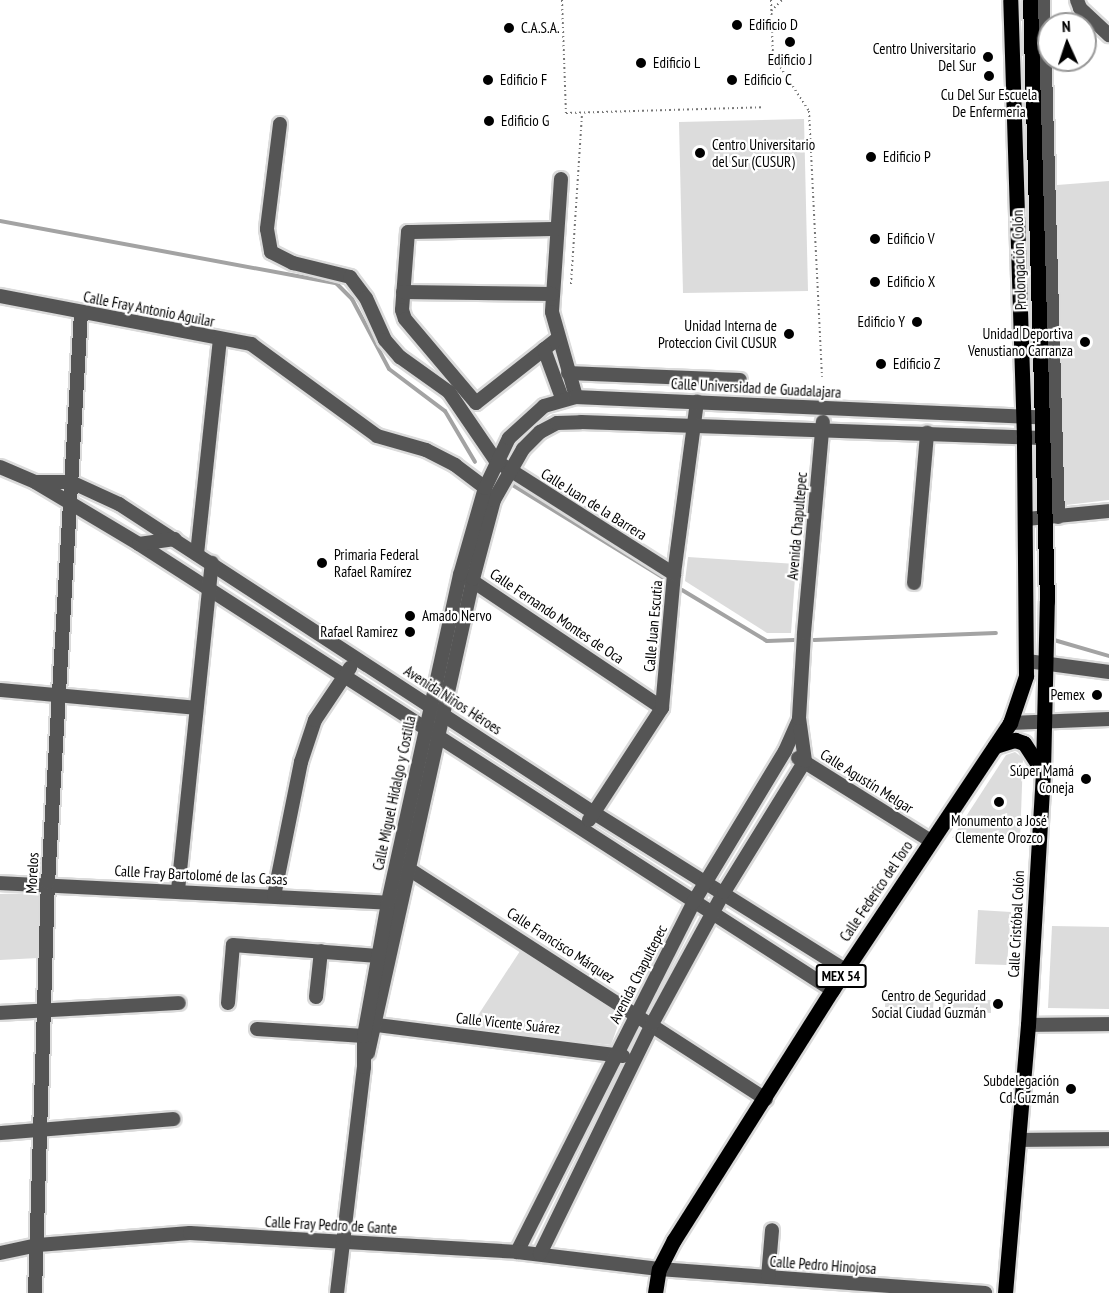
<!DOCTYPE html>
<html>
<head>
<meta charset="utf-8">
<style>
  body { margin:0 }
  #map { position:relative; width:1109px; height:1293px; overflow:hidden; background:#fff; font-family:"PT Sans Narrow",sans-serif }
  div>[style] { position:absolute }
  [style*='--x'] { left:calc(var(--x)*1px); top:calc(var(--y)*1px); width:calc(var(--w)*1px); rotate:calc(var(--a)*1deg) }
  .green>* { inset:0; background:#dcdcdc }
  .stream>* { height:4px; margin:-2px; padding:0 2px; transform-origin:2px; border-radius:2px; background:#a3a3a3 }
  .path>* { height:2px; margin-top:-1px; transform-origin:0; background:repeating-linear-gradient(90deg,#777 0 1.5px,transparent 0 4.5px) }
  .roads { filter:drop-shadow(2px 0 #dbdbdb) drop-shadow(-2px 0 #dbdbdb) drop-shadow(0 2px #dbdbdb) drop-shadow(0 -2px #dbdbdb) }
  .minor>* { height:14px; margin:-7px; padding:0 7px; transform-origin:7px; border-radius:7px; background:#555 }
  .major>* { height:15px; margin:-7.5px; padding:0 7.5px; transform-origin:7.5px; border-radius:7.5px; background:#000 }
  .dots>* { width:16px; height:16px; translate:-50% -50%; box-sizing:border-box; border:3px solid #fff; border-radius:50% }
  span { translate:-50% -50%; white-space:nowrap; text-align:center; line-height:1.15; -webkit-text-stroke:4.5px #fff; paint-order:stroke }
  .shield-label span { padding:2px 4px; background:#fff; border:2px solid; border-radius:4px; -webkit-text-stroke-width:0 }
  .shield-label { font-size:14px; color:#000; font-weight:700 }
  .poi-label { font-size:15px; color:#000 }
  .left { translate:0 -50%; text-align:left }
  .right { translate:-100% -50%; text-align:right }
  .street-label { font-size:15px; color:#000 }
  .north { position:absolute; left:1037px; top:12px; width:60px; height:60px; box-sizing:border-box; background:#fff; border:2px solid #999; border-radius:50%; rotate:357deg; font-size:16px; font-weight:700; line-height:24px; text-align:center; color:#000 }
  .north::after { content:''; display:block; margin:auto; width:21px; height:27px; background:#000; clip-path:polygon(50% 0,100% 100%,50% 72%,0 100%) }
</style>
</head>
<body>
<div id="map">
  <div class="green">
    <div style="clip-path:polygon(804px 119px,808px 291px,683px 293px,679px 122px)"></div>
    <div style="clip-path:polygon(1109px 181px,1109px 500px,1066px 505px,1057px 185px)"></div>
    <div style="clip-path:polygon(688px 557px,796px 564px,791px 633px,767px 633px,685px 581px)"></div>
    <div style="clip-path:polygon(1015px 752px,1023px 758px,1020px 842px,952px 838px,1006px 755px)"></div>
    <div style="clip-path:polygon(38px 893px,38px 958px,0 960px,0 894px)"></div>
    <div style="clip-path:polygon(978px 910px,1011px 912px,1007px 965px,975px 964px)"></div>
    <div style="clip-path:polygon(1052px 926px,1109px 927px,1109px 1009px,1048px 1008px)"></div>
    <div style="clip-path:polygon(522px 948px,622px 1014px,611px 1045px,469px 1029px)"></div>
    <div style="clip-path:polygon(886px 994px,934px 997px,933px 1009px,885px 1007px)"></div>
    <div style="clip-path:polygon(943px 998px,991px 1000px,991px 1013px,942px 1010px)"></div>
  </div>
  <div class="stream">
    <div style="--x:0;--y:221;--w:342;--a:10.5"></div>
    <div style="--x:336;--y:283;--w:23;--a:45"></div>
    <div style="--x:352;--y:299;--w:79;--a:62.1"></div>
    <div style="--x:389;--y:369;--w:70;--a:36.9"></div>
    <div style="--x:445;--y:411;--w:59;--a:59.5"></div>
    <div style="--x:511;--y:484;--w:180;--a:31.6"></div>
    <div style="--x:682;--y:590;--w:99;--a:31"></div>
    <div style="--x:767;--y:641;--w:27;--a:-2"></div>
    <div style="--x:814;--y:640;--w:182;--a:-2.2"></div>
    <div style="--x:1054;--y:640;--w:57;--a:16.2"></div>
  </div>
  <div class="path">
    <div style="--x:562;--y:0;--w:113;--a:88"></div>
    <div style="--x:566;--y:113;--w:197;--a:-1.7"></div>
    <div style="--x:771;--y:0;--w:56;--a:88"></div>
    <div style="--x:773;--y:56;--w:66;--a:56.8"></div>
    <div style="--x:809;--y:111;--w:266;--a:87.2"></div>
    <div style="--x:771;--y:11;--w:16;--a:-45"></div>
    <div style="--x:571;--y:284;--w:171;--a:-86.3"></div>
  </div>
  <div class="roads">
    <div class="minor">
      <div style="--x:1043;--y:0;--w:517;--a:88.34"></div>
      <div style="--x:1077;--y:0;--w:9;--a:69"></div>
      <div style="--x:1080;--y:8;--w:40;--a:43"></div>
      <div style="--x:280;--y:124;--w:106;--a:97.1"></div>
      <div style="--x:267;--y:229;--w:23;--a:80"></div>
      <div style="--x:271;--y:252;--w:25;--a:27"></div>
      <div style="--x:293;--y:263;--w:59;--a:13.8"></div>
      <div style="--x:350;--y:277;--w:26;--a:53"></div>
      <div style="--x:366;--y:298;--w:46;--a:65.7"></div>
      <div style="--x:385;--y:340;--w:23;--a:49"></div>
      <div style="--x:400;--y:357;--w:60;--a:35.5"></div>
      <div style="--x:449;--y:392;--w:83;--a:55.7"></div>
      <div style="--x:496;--y:461;--w:211;--a:32.4"></div>
      <div style="--x:561;--y:179;--w:133;--a:93.9"></div>
      <div style="--x:552;--y:312;--w:88;--a:74.2"></div>
      <div style="--x:557;--y:229;--w:149;--a:178.8"></div>
      <div style="--x:408;--y:232;--w:78;--a:94.4"></div>
      <div style="--x:402;--y:310;--w:9;--a:72"></div>
      <div style="--x:405;--y:319;--w:110;--a:49.8"></div>
      <div style="--x:476;--y:403;--w:103;--a:-38.3"></div>
      <div style="--x:403;--y:292;--w:149;--a:0.8"></div>
      <div style="--x:0;--y:296;--w:256;--a:10.8"></div>
      <div style="--x:251;--y:344;--w:156;--a:36.1"></div>
      <div style="--x:377;--y:436;--w:51;--a:15.9"></div>
      <div style="--x:426;--y:450;--w:33;--a:27"></div>
      <div style="--x:455;--y:465;--w:38;--a:37"></div>
      <div style="--x:544;--y:349;--w:52;--a:69.8"></div>
      <div style="--x:568;--y:373;--w:172;--a:2.3"></div>
      <div style="--x:0;--y:467;--w:38;--a:23"></div>
      <div style="--x:35;--y:482;--w:121;--a:30.8"></div>
      <div style="--x:139;--y:544;--w:824;--a:32.76"></div>
      <div style="--x:37;--y:482;--w:34;--a:0"></div>
      <div style="--x:71;--y:482;--w:53;--a:24.6"></div>
      <div style="--x:119;--y:504;--w:567;--a:33.05"></div>
      <div style="--x:594;--y:813;--w:296;--a:32"></div>
      <div style="--x:1026;--y:519;--w:83;--a:-5.5"></div>
      <div style="--x:139;--y:544;--w:36;--a:-8"></div>
      <div style="--x:197;--y:554;--w:216;--a:-83.9"></div>
      <div style="--x:465;--y:576;--w:237;--a:33.8"></div>
      <div style="--x:914;--y:583;--w:151;--a:-85"></div>
      <div style="--x:1027;--y:661;--w:83;--a:7.6"></div>
      <div style="--x:0;--y:690;--w:197;--a:5.2"></div>
      <div style="--x:1010;--y:723;--w:99;--a:-2.3"></div>
      <div style="--x:798;--y:758;--w:157;--a:32"></div>
      <div style="--x:589;--y:820;--w:134;--a:-56.9"></div>
      <div style="--x:662;--y:708;--w:135;--a:-84.9"></div>
      <div style="--x:674;--y:574;--w:174;--a:-82.4"></div>
      <div style="--x:401;--y:864;--w:434;--a:32.8"></div>
      <div style="--x:0;--y:883;--w:397;--a:2.9"></div>
      <div style="--x:178;--y:890;--w:329;--a:-84.1"></div>
      <div style="--x:274;--y:896;--w:137;--a:-78.6"></div>
      <div style="--x:301;--y:762;--w:44;--a:-71.6"></div>
      <div style="--x:315;--y:720;--w:63;--a:-56.1"></div>
      <div style="--x:316;--y:997;--w:46;--a:-83.8"></div>
      <div style="--x:228;--y:1003;--w:58;--a:-85.1"></div>
      <div style="--x:233;--y:945;--w:145;--a:4.3"></div>
      <div style="--x:0;--y:1013;--w:179;--a:-3.2"></div>
      <div style="--x:1028;--y:1025;--w:81;--a:-0.7"></div>
      <div style="--x:257;--y:1029;--w:107;--a:3.7"></div>
      <div style="--x:364;--y:1036;--w:17;--a:-40"></div>
      <div style="--x:377;--y:1025;--w:248;--a:7.2"></div>
      <div style="--x:368;--y:1053;--w:485;--a:-77.5"></div>
      <div style="--x:473;--y:579;--w:82;--a:-75.1"></div>
      <div style="--x:494;--y:500;--w:59;--a:-60.4"></div>
      <div style="--x:523;--y:449;--w:24;--a:-45"></div>
      <div style="--x:540;--y:432;--w:19;--a:-28"></div>
      <div style="--x:557;--y:423;--w:24;--a:-2"></div>
      <div style="--x:581;--y:422;--w:461;--a:2"></div>
      <div style="--x:0;--y:1133;--w:174;--a:-4.6"></div>
      <div style="--x:1020;--y:1140;--w:89;--a:-0.6"></div>
      <div style="--x:517;--y:1252;--w:391;--a:-63.2"></div>
      <div style="--x:693;--y:903;--w:178;--a:-58.8"></div>
      <div style="--x:785;--y:751;--w:34;--a:-66"></div>
      <div style="--x:0;--y:1253;--w:39;--a:-12"></div>
      <div style="--x:38;--y:1245;--w:152;--a:-4.5"></div>
      <div style="--x:190;--y:1233;--w:328;--a:3.3"></div>
      <div style="--x:517;--y:1252;--w:143;--a:6.8"></div>
      <div style="--x:659;--y:1269;--w:327;--a:4.2"></div>
      <div style="--x:540;--y:1254;--w:256;--a:-64"></div>
      <div style="--x:652;--y:1024;--w:150;--a:-61.4"></div>
      <div style="--x:724;--y:892;--w:154;--a:-58.3"></div>
      <div style="--x:805;--y:761;--w:43;--a:-97.9"></div>
      <div style="--x:799;--y:718;--w:85;--a:-86.6"></div>
      <div style="--x:804;--y:633;--w:212;--a:-84.9"></div>
      <div style="--x:768;--y:1277;--w:47;--a:-85.1"></div>
      <div style="--x:35;--y:1293;--w:410;--a:-88.2"></div>
      <div style="--x:48;--y:883;--w:571;--a:-86.69"></div>
      <div style="--x:337;--y:1293;--w:228;--a:-83.2"></div>
      <div style="--x:364;--y:1067;--w:31;--a:-90"></div>
      <div style="--x:364;--y:1036;--w:136;--a:-79.8"></div>
      <div style="--x:388;--y:902;--w:335;--a:-77.6"></div>
      <div style="--x:460;--y:575;--w:91;--a:-74"></div>
      <div style="--x:485;--y:488;--w:55;--a:-64.4"></div>
      <div style="--x:509;--y:438;--w:47;--a:-42.4"></div>
      <div style="--x:544;--y:406;--w:33;--a:-16"></div>
      <div style="--x:576;--y:397;--w:466;--a:2.5"></div>
    </div>
    <div class="major">
      <div style="--x:995;--y:746;--w:21;--a:-17"></div>
      <div style="--x:1015;--y:740;--w:9;--a:18"></div>
      <div style="--x:1024;--y:743;--w:31;--a:57"></div>
      <div style="--x:655;--y:1293;--w:24;--a:-81"></div>
      <div style="--x:659;--y:1269;--w:33;--a:-63"></div>
      <div style="--x:674;--y:1240;--w:296;--a:-57.7"></div>
      <div style="--x:832;--y:990;--w:321;--a:-56.3"></div>
      <div style="--x:1010;--y:723;--w:50;--a:-71.2"></div>
      <div style="--x:1026;--y:676;--w:239;--a:-90.5"></div>
      <div style="--x:1024;--y:437;--w:437;--a:-91.8"></div>
      <div style="--x:1005;--y:1293;--w:269;--a:-85.1"></div>
      <div style="--x:1028;--y:1025;--w:254;--a:-86.6"></div>
      <div style="--x:1043;--y:771;--w:170;--a:-88.7"></div>
      <div style="--x:1047;--y:601;--w:601;--a:-91.62"></div>
    </div>
  </div>
  <div class="dots">
    <div style="left:737px;top:25px;background:#000"></div>
    <div style="left:509px;top:28px;background:#000"></div>
    <div style="left:790px;top:42px;background:#000"></div>
    <div style="left:988px;top:57px;background:#000"></div>
    <div style="left:641px;top:63px;background:#000"></div>
    <div style="left:989px;top:76px;background:#000"></div>
    <div style="left:488px;top:80px;background:#000"></div>
    <div style="left:732px;top:80px;background:#000"></div>
    <div style="left:489px;top:121px;background:#000"></div>
    <div style="left:700px;top:153px;background:#000"></div>
    <div style="left:871px;top:157px;background:#000"></div>
    <div style="left:875px;top:239px;background:#000"></div>
    <div style="left:875px;top:282px;background:#000"></div>
    <div style="left:917px;top:322px;background:#000"></div>
    <div style="left:789px;top:334px;background:#000"></div>
    <div style="left:1085px;top:342px;background:#000"></div>
    <div style="left:881px;top:364px;background:#000"></div>
    <div style="left:322px;top:563px;background:#000"></div>
    <div style="left:410px;top:616px;background:#000"></div>
    <div style="left:410px;top:632px;background:#000"></div>
    <div style="left:1097px;top:695px;background:#000"></div>
    <div style="left:1086px;top:779px;background:#000"></div>
    <div style="left:999px;top:802px;background:#000"></div>
    <div style="left:998px;top:1004px;background:#000"></div>
    <div style="left:1071px;top:1089px;background:#000"></div>
  </div>
  <div class="shield-label">
    <span style="left:841px;top:976px">MEX 54</span>
  </div>
  <div class="poi-label">
    <span class="left" style="left:749px;top:25px">Edificio D</span>
    <span class="left" style="left:521px;top:28px">C.A.S.A.</span>
    <span class="right" style="left:976px;top:57px">Centro Universitario<br>Del Sur</span>
    <span style="left:790px;top:60px">Edificio J</span>
    <span class="left" style="left:653px;top:63px">Edificio L</span>
    <span class="left" style="left:500px;top:80px">Edificio F</span>
    <span class="left" style="left:744px;top:80px">Edificio C</span>
    <span style="left:989px;top:103px">Cu Del Sur Escuela<br>De Enfermeria</span>
    <span class="left" style="left:501px;top:121px">Edificio G</span>
    <span class="left" style="left:712px;top:153px">Centro Universitario<br>del Sur (CUSUR)</span>
    <span class="left" style="left:883px;top:157px">Edificio P</span>
    <span class="left" style="left:887px;top:239px">Edificio V</span>
    <span class="left" style="left:887px;top:282px">Edificio X</span>
    <span class="right" style="left:905px;top:322px">Edificio Y</span>
    <span class="right" style="left:777px;top:334px">Unidad Interna de<br>Proteccion Civil CUSUR</span>
    <span class="right" style="left:1073px;top:342px">Unidad Deportiva<br>Venustiano Carranza</span>
    <span class="left" style="left:893px;top:364px">Edificio Z</span>
    <span class="left" style="left:334px;top:563px">Primaria Federal<br>Rafael Ramírez</span>
    <span class="left" style="left:422px;top:616px">Amado Nervo</span>
    <span class="right" style="left:398px;top:632px">Rafael Ramirez</span>
    <span class="right" style="left:1085px;top:695px">Pemex</span>
    <span class="right" style="left:1074px;top:779px">Súper Mamá<br>Coneja</span>
    <span style="left:999px;top:829px">Monumento a José<br>Clemente Orozco</span>
    <span class="right" style="left:986px;top:1004px">Centro de Seguridad<br>Social Ciudad Guzmán</span>
    <span class="right" style="left:1059px;top:1089px">Subdelegación<br>Cd. Guzmán</span>
  </div>
  <div class="street-label">
    <span style="left:1019px;top:260px;rotate:-92deg">Prolongación Colón</span>
    <span style="left:149px;top:309px;rotate:11deg">Calle Fray Antonio Aguilar</span>
    <span style="left:756px;top:388px;rotate:3deg">Calle Universidad de Guadalajara</span>
    <span style="left:594px;top:504px;rotate:32deg">Calle Juan de la Barrera</span>
    <span style="left:797px;top:526px;rotate:-85deg">Avenida Chapultepec</span>
    <span style="left:557px;top:616px;rotate:34deg">Calle Fernando Montes de Oca</span>
    <span style="left:653px;top:626px;rotate:-85deg">Calle Juan Escutia</span>
    <span style="left:453px;top:700px;rotate:33deg">Avenida Niños Héroes</span>
    <span style="left:867px;top:781px;rotate:32deg">Calle Agustín Melgar</span>
    <span style="left:394px;top:793px;rotate:-78deg">Calle Miguel Hidalgo y Costilla</span>
    <span style="left:32px;top:873px;rotate:-87deg">Morelos</span>
    <span style="left:201px;top:875px;rotate:3deg">Calle Fray Bartolomé de las Casas</span>
    <span style="left:876px;top:891px;rotate:-56deg">Calle Federico del Toro</span>
    <span style="left:1016px;top:924px;rotate:-87deg">Calle Cristóbal Colón</span>
    <span style="left:561px;top:945px;rotate:33deg">Calle Francisco Márquez</span>
    <span style="left:638px;top:974px;rotate:-63deg">Avenida Chapultepec</span>
    <span style="left:508px;top:1023px;rotate:6deg">Calle Vicente Suárez</span>
    <span style="left:331px;top:1225px;rotate:3deg">Calle Fray Pedro de Gante</span>
    <span style="left:823px;top:1265px;rotate:4deg">Calle Pedro Hinojosa</span>
  </div>
  <div class="north">N</div>
</div>
</body>
</html>
